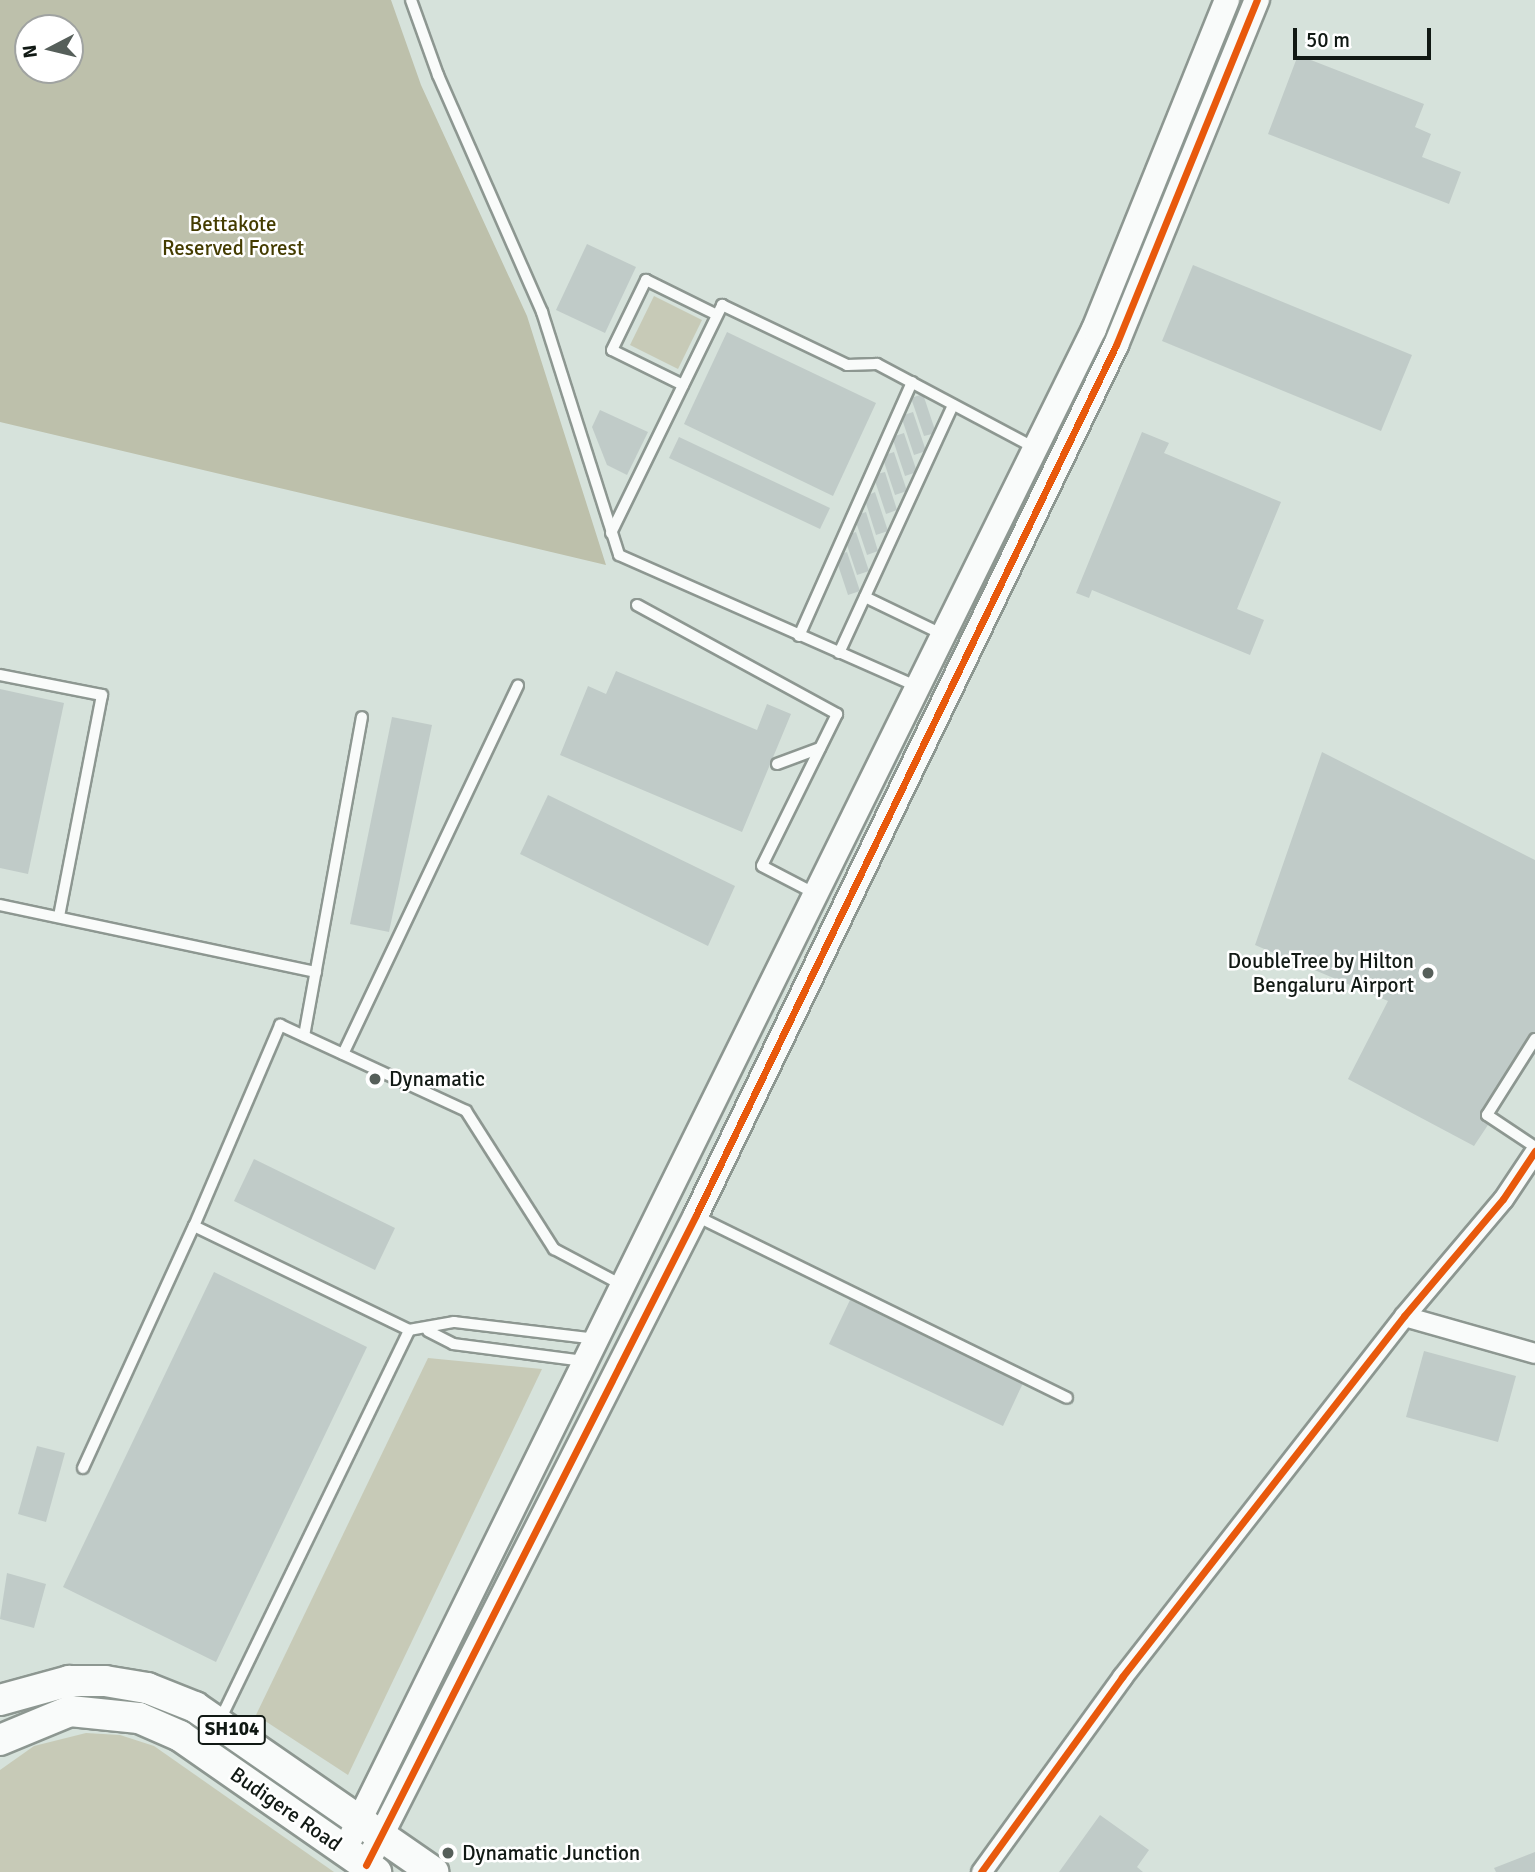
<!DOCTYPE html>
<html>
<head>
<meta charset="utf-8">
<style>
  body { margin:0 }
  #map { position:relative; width:1535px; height:1872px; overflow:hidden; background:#d6e2db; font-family:Signika,sans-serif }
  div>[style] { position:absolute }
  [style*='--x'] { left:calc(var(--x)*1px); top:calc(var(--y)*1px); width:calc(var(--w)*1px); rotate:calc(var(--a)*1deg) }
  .green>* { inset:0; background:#c7cab7 }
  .forest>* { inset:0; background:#bdc0ab }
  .building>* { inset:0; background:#c0cbc8 }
  .roads { filter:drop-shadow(2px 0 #8d9791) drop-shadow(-2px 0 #8d9791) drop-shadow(0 2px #8d9791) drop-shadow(0 -2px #8d9791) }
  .service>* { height:10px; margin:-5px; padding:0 5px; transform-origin:5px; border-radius:5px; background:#f9fbfa }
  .minor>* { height:19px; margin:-9.5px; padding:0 9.5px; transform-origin:9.5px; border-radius:9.5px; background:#f9fbfa }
  .tertiary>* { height:24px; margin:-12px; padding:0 12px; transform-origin:12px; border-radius:12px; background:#f9fbfa }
  .primary>* { height:30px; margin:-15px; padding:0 15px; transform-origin:15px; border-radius:15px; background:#f9fbfa }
  .cycleway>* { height:7px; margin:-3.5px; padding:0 3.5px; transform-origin:3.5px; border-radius:3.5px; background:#e8590c }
  .dots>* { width:19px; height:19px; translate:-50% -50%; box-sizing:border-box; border:4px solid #fff; border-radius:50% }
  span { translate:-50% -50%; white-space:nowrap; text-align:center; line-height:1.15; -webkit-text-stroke:5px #fff; paint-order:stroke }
  .shield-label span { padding:2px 5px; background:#fff; border:2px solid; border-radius:5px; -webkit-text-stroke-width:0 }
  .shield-label { font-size:19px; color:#111914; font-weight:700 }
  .park-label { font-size:21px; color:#443c00 }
  .poi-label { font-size:21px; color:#111914 }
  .right { translate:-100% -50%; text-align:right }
  .left { translate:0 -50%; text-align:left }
  .street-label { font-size:21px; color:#111914 }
  .north { position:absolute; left:14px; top:14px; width:70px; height:70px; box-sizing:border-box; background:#fff; border:2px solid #a0a3a1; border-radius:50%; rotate:263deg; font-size:19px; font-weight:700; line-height:28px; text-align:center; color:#111914 }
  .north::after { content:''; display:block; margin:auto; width:24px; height:32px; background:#565f5a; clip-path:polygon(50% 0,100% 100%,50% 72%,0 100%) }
  .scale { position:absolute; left:1293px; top:28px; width:138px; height:32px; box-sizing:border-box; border:4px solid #111914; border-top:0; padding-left:9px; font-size:21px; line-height:24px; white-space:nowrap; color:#111914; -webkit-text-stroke:5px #fff; paint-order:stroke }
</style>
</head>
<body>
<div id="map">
  <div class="green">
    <div style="clip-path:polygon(654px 296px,702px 320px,678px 369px,630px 345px)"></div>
    <div style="clip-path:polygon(428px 1358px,542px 1369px,348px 1775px,256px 1715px)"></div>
    <div style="clip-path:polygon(86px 1733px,120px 1735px,154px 1746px,334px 1872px,0 1872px,0 1770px,34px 1746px)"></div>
  </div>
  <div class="forest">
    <div style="clip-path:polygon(evenodd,0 0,391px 0,421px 85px,527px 316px,606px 565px,0 422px,0 0,70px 28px,70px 70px,28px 70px,28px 28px,70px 28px)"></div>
  </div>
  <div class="building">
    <div style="clip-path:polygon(1298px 55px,1424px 104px,1415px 127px,1431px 134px,1422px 157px,1461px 172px,1449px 204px,1268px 134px)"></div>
    <div style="clip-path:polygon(587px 244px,636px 267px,605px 333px,556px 310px)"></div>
    <div style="clip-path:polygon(1193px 265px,1412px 355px,1381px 431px,1162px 341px)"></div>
    <div style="clip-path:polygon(727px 332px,876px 403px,833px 496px,684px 424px)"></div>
    <div style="clip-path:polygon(923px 394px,936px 433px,924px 436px,911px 398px)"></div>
    <div style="clip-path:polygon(600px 410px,648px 432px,627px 475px,607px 465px,592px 427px)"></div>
    <div style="clip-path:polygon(913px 412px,926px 451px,914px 455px,901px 416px)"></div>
    <div style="clip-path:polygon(1142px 432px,1169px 443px,1164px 453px,1281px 502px,1237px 609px,1264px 620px,1250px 655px,1092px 590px,1089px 598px,1076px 593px)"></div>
    <div style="clip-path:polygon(904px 433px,917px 472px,905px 476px,892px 437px)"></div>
    <div style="clip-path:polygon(679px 437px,830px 508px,820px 529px,669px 458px)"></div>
    <div style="clip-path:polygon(894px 452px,907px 491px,895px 495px,882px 456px)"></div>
    <div style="clip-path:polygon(885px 472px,897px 510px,886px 514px,873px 475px)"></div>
    <div style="clip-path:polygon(875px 492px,888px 531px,876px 535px,864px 497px)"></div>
    <div style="clip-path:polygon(866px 512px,878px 551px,867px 555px,854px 516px)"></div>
    <div style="clip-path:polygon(856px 532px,869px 571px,857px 575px,844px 536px)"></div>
    <div style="clip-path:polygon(847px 552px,860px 591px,848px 595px,835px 556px)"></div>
    <div style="clip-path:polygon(616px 671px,757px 730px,767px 704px,791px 714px,742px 832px,560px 755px,588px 686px,606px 694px)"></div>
    <div style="clip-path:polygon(0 689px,64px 703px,28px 874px,0 868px)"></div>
    <div style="clip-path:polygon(392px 717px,432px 725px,389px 932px,350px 924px)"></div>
    <div style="clip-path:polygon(1322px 752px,1535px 860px,1535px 1054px,1474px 1146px,1348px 1079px,1388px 1001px,1255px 945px)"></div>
    <div style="clip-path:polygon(548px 795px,735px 886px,708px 946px,520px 854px)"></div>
    <div style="clip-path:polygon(254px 1159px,395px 1228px,375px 1270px,234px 1201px)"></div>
    <div style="clip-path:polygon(214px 1272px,367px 1347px,216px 1662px,63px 1587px)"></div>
    <div style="clip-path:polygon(850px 1300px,1023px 1383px,1003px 1426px,829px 1344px)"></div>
    <div style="clip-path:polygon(1424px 1351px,1516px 1376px,1498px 1442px,1406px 1417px)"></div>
    <div style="clip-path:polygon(37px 1446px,65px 1453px,46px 1522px,18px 1514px)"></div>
    <div style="clip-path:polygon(7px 1573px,46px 1584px,34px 1628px,0 1619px)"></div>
    <div style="clip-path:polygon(1100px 1815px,1149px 1850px,1137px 1867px,1143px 1872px,1059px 1872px)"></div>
    <div style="clip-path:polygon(1535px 1852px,1535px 1872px,1496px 1872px,1494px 1868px)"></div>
  </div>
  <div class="roads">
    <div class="service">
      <div style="--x:411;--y:0;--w:80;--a:70.2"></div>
      <div style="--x:438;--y:75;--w:259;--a:66.3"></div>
      <div style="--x:542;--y:312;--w:255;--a:72.4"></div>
      <div style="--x:619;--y:555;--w:327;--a:23.8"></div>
      <div style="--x:683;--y:385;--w:79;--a:-153.8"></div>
      <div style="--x:612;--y:350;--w:78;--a:-64.1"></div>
      <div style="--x:646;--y:280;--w:79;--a:26.2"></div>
      <div style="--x:611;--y:533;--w:254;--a:-64"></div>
      <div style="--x:722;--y:305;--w:139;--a:25.6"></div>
      <div style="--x:847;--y:365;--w:30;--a:-2"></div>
      <div style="--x:877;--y:364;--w:179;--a:28"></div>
      <div style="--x:865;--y:597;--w:88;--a:25.7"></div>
      <div style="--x:637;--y:605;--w:228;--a:28.6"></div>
      <div style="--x:837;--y:714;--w:169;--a:116.3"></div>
      <div style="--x:762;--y:866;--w:61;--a:27.4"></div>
      <div style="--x:799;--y:636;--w:278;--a:-66"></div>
      <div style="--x:839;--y:653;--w:273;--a:-65.3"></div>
      <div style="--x:0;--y:675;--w:104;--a:11.1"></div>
      <div style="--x:102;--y:695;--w:226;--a:101"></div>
      <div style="--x:777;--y:764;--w:46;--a:-20.4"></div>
      <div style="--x:0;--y:905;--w:323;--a:12"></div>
      <div style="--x:304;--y:1036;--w:324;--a:-79.7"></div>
      <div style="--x:1535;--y:1039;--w:90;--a:122.3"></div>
      <div style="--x:1487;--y:1115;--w:58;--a:33.7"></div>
      <div style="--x:343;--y:1054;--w:408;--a:-64.6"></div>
      <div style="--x:696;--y:1216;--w:413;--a:26.1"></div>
      <div style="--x:194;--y:1226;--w:219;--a:-66.8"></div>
      <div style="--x:280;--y:1025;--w:205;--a:24.8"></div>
      <div style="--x:466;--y:1111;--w:164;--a:57.5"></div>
      <div style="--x:554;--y:1249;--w:77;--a:27.9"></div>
      <div style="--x:428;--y:1331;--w:28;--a:27"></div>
      <div style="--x:453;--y:1344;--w:132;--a:7.4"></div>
      <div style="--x:83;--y:1468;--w:266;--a:-65.4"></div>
      <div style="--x:194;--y:1226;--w:239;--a:25.8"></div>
      <div style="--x:409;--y:1330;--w:46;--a:-10.1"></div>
      <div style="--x:454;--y:1322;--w:143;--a:6.8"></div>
      <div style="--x:220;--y:1720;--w:433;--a:-64.1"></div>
    </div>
    <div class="minor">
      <div style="--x:1404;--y:1316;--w:136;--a:15.8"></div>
      <div style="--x:981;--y:1872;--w:241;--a:-54.1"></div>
      <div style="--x:1122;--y:1677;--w:458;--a:-52"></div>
      <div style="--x:1404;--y:1316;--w:153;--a:-49.8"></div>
      <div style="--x:1503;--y:1199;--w:58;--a:-56.3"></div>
    </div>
    <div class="tertiary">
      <div style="--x:351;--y:1837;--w:1681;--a:-63.77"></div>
      <div style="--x:1094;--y:329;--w:355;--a:-68"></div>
      <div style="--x:366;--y:1865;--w:729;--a:-63.08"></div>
      <div style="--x:696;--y:1215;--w:966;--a:-64.23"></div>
      <div style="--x:1116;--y:345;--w:373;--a:-67.8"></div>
    </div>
    <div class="primary">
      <div style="--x:0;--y:1700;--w:72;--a:-15.4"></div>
      <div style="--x:69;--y:1681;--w:36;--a:0"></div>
      <div style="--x:105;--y:1681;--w:43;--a:9.5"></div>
      <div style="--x:147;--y:1688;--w:52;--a:21.6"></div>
      <div style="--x:195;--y:1707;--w:290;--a:34.7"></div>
      <div style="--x:0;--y:1740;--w:76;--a:-22.5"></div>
      <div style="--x:70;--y:1711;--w:69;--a:5.8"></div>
      <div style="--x:139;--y:1718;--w:45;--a:23.7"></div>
      <div style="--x:180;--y:1736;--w:239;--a:34.8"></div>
    </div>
  </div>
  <div class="cycleway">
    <div style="--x:366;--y:1865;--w:729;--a:-63.08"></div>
    <div style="--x:696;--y:1215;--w:966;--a:-64.23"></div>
    <div style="--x:1116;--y:345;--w:373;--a:-67.8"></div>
    <div style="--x:981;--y:1872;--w:241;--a:-54.1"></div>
    <div style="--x:1122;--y:1677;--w:458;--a:-52"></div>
    <div style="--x:1404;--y:1316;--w:153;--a:-49.8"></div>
    <div style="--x:1503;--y:1199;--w:58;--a:-56.3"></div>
  </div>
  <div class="dots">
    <div style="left:1428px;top:973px;background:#565f5a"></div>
    <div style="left:375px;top:1079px;background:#565f5a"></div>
    <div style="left:448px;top:1853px;background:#565f5a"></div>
  </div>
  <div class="shield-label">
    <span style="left:232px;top:1730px">SH104</span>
  </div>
  <div class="park-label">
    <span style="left:233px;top:236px">Bettakote<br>Reserved Forest</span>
  </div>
  <div class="poi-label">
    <span class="right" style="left:1414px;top:973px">DoubleTree by Hilton<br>Bengaluru Airport</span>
    <span class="left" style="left:389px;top:1079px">Dynamatic</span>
    <span class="left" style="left:462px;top:1853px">Dynamatic Junction</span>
  </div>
  <div class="street-label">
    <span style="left:286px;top:1809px;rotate:35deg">Budigere Road</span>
  </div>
  <div class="north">N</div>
  <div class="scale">50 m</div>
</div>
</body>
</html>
